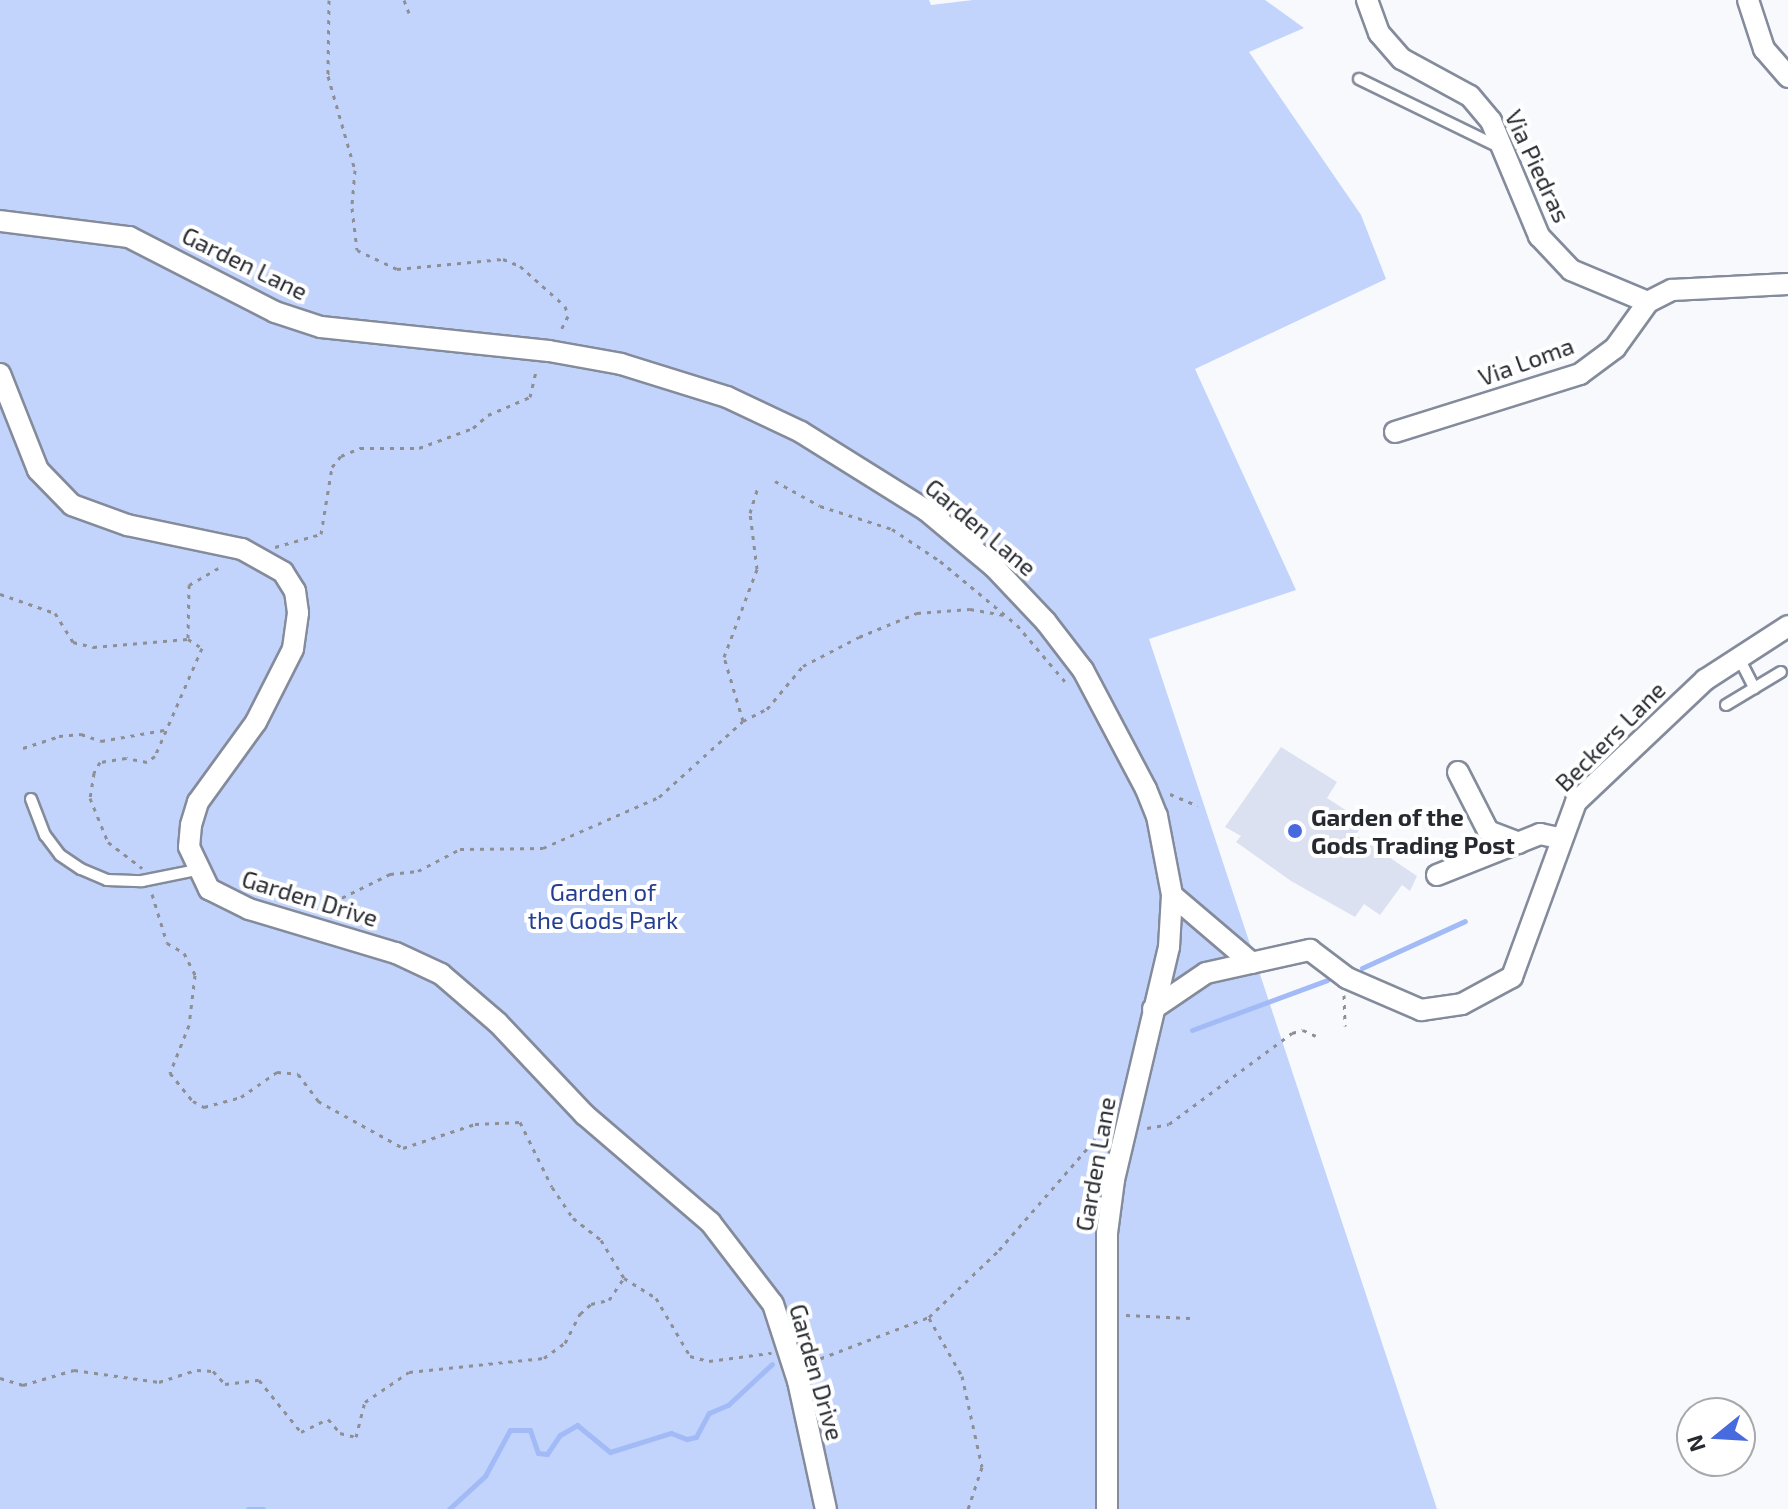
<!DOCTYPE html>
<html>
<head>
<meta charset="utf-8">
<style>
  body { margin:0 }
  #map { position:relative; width:1788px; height:1509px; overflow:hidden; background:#f7f9fd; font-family:"Exo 2",sans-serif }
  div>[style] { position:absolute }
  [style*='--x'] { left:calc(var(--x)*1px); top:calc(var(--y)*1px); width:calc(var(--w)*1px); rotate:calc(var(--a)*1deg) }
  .green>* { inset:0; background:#c3d4fc }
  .stream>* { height:5px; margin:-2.5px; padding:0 2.5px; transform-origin:2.5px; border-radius:2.5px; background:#a2bbf7 }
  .building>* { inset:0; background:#dbe1f1 }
  .path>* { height:3px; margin-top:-1.5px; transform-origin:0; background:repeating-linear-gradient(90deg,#8d8f95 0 4px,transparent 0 10px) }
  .roads { filter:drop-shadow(2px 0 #848b9b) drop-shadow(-2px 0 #848b9b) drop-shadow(0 2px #848b9b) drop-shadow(0 -2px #848b9b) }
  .service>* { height:10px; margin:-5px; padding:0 5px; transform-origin:5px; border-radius:5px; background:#fff }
  .minor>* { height:20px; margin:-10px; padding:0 10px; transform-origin:10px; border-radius:10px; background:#fff }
  .dots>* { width:22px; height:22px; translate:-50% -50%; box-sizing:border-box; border:4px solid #fff; border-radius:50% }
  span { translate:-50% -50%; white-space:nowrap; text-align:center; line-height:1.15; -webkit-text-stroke:8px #fff; paint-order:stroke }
  .street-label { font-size:24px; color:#262930 }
  .poi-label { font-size:24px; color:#262930; font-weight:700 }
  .left { translate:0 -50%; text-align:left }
  .park-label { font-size:24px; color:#253e92 }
  .north { position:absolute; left:1676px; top:1397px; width:80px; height:80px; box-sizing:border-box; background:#fff; border:2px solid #a8a9ac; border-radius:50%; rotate:252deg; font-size:22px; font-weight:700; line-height:32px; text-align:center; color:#262930 }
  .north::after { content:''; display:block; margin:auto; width:28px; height:36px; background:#476bde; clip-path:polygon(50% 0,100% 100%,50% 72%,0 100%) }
</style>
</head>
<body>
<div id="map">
  <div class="green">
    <div style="clip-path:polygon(0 0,929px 0,931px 5px,973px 0,1265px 0,1304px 28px,1249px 52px,1361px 215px,1386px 279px,1195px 369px,1296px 590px,1149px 639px,1437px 1509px,0 1509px)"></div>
  </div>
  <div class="stream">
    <div style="--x:1362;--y:968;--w:113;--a:-24.5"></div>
    <div style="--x:1192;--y:1030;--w:144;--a:-20.3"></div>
    <div style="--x:248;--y:1509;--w:15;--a:0"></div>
    <div style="--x:449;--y:1509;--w:49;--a:-42.5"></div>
    <div style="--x:485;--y:1476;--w:52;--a:-61.5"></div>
    <div style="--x:510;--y:1430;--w:20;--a:0"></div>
    <div style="--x:530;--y:1430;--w:24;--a:71"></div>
    <div style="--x:538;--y:1453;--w:9;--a:6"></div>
    <div style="--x:547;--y:1454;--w:23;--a:-56"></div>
    <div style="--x:560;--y:1435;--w:20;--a:-30"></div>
    <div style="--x:577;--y:1425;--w:43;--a:39.3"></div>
    <div style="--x:610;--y:1452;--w:64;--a:-17.3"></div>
    <div style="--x:671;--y:1433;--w:17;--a:21"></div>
    <div style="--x:687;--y:1439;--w:9;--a:-13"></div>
    <div style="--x:696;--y:1437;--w:27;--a:-62"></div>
    <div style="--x:709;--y:1413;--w:21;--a:-23"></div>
    <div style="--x:728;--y:1405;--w:60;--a:-43"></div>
  </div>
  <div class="building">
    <div style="clip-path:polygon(1281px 747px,1337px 782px,1327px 798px,1364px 822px,1356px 835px,1417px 876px,1410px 891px,1402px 885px,1380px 915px,1364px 904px,1355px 917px,1291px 881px,1236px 842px,1241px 836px,1225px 827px)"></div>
  </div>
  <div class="path">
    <div style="--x:329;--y:0;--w:76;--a:90.8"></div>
    <div style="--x:328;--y:76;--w:98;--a:74"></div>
    <div style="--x:355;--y:170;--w:38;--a:95"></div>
    <div style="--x:352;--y:208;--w:42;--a:83.2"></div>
    <div style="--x:357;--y:250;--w:44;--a:25.4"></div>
    <div style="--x:397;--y:269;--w:106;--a:-5.4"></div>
    <div style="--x:503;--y:259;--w:18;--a:22"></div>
    <div style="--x:520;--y:266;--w:60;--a:41.6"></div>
    <div style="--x:565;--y:306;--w:10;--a:73"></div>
    <div style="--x:568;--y:316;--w:20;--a:117"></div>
    <div style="--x:404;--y:0;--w:14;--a:69"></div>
    <div style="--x:775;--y:481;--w:51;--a:29.1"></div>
    <div style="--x:820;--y:506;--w:76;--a:17.7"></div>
    <div style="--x:892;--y:529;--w:58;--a:33.7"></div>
    <div style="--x:940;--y:561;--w:100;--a:39.7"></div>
    <div style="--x:1017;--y:625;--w:79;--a:49.6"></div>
    <div style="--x:275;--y:547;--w:48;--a:-15.8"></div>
    <div style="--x:321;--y:534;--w:68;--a:-80.7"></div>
    <div style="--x:332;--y:467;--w:14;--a:-51"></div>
    <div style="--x:341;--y:456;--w:21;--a:-23"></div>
    <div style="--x:360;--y:448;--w:59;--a:0"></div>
    <div style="--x:419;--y:448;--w:58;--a:-20.3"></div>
    <div style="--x:473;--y:428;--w:20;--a:-41"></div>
    <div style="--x:488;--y:415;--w:46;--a:-23.2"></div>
    <div style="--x:530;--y:397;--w:28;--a:-77"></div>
    <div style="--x:0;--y:594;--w:58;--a:19.1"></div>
    <div style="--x:55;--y:613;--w:34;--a:58"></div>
    <div style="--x:73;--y:642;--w:21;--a:14"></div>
    <div style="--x:93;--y:647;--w:95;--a:-4.8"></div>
    <div style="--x:188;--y:639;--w:17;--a:33"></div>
    <div style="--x:202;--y:648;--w:118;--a:113.5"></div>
    <div style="--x:155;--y:756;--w:10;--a:143"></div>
    <div style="--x:147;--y:762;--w:21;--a:-169"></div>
    <div style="--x:126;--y:758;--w:26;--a:171"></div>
    <div style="--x:100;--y:762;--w:13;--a:119"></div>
    <div style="--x:94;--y:773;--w:25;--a:99"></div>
    <div style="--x:90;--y:798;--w:48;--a:67.8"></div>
    <div style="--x:108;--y:842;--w:43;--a:37.4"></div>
    <div style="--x:188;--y:638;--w:53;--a:-88.9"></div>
    <div style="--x:189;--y:585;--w:39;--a:-30"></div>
    <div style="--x:743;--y:721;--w:67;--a:-106.5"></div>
    <div style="--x:724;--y:657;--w:94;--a:-69.4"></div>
    <div style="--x:757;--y:569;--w:56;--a:-97.1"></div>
    <div style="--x:750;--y:513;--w:28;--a:-73"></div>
    <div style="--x:23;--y:748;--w:38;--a:-18"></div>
    <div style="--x:59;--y:736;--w:22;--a:-5"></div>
    <div style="--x:81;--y:734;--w:21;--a:19"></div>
    <div style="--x:101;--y:741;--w:64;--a:-9.9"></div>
    <div style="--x:1170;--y:794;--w:30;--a:23"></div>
    <div style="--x:152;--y:894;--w:51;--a:73"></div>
    <div style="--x:167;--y:943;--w:20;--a:30"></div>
    <div style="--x:184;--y:953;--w:25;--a:63"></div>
    <div style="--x:195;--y:975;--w:50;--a:96.8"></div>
    <div style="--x:189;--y:1025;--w:52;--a:111.6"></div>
    <div style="--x:170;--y:1073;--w:36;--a:51"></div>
    <div style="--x:193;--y:1101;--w:13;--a:29"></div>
    <div style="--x:204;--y:1107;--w:38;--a:-15"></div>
    <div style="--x:241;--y:1097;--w:44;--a:-34.8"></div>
    <div style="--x:277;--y:1072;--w:21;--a:5"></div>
    <div style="--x:298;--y:1074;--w:34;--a:53"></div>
    <div style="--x:318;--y:1101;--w:97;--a:28.9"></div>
    <div style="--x:403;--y:1148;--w:76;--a:-18.4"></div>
    <div style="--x:475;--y:1124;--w:45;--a:-2.5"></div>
    <div style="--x:520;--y:1122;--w:72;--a:63.8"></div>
    <div style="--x:552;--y:1187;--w:37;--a:56"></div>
    <div style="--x:573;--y:1218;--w:36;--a:38"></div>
    <div style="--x:601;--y:1240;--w:44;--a:58.8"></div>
    <div style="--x:315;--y:911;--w:84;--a:-26.3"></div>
    <div style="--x:390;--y:874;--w:28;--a:-6"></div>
    <div style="--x:418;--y:871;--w:47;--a:-27.6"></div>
    <div style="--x:460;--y:849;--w:83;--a:-0.7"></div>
    <div style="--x:543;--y:848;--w:127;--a:-23.7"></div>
    <div style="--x:659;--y:797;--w:113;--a:-42.1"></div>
    <div style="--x:743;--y:721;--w:27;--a:-27"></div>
    <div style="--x:767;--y:709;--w:56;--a:-50.1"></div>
    <div style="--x:803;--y:666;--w:63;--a:-27.4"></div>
    <div style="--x:859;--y:637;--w:63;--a:-22.5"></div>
    <div style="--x:917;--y:613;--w:53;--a:-4.3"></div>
    <div style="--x:970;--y:609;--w:36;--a:10"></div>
    <div style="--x:1344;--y:995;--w:31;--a:88"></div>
    <div style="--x:1147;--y:1128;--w:22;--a:-10"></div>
    <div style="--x:1169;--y:1124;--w:153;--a:-36.5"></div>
    <div style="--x:1292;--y:1033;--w:11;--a:-15"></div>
    <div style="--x:1303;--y:1030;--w:14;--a:25"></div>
    <div style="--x:624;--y:1278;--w:38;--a:32"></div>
    <div style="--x:656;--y:1298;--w:67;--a:59.6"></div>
    <div style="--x:690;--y:1356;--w:20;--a:15"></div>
    <div style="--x:709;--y:1361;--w:63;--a:-7.4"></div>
    <div style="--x:1126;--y:1315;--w:64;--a:2.7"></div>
    <div style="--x:929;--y:1318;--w:67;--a:60.4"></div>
    <div style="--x:962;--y:1376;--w:93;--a:77.6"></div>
    <div style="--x:982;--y:1467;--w:44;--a:108.4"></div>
    <div style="--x:811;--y:1362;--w:126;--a:-20.9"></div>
    <div style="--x:929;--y:1317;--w:97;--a:-43.7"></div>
    <div style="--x:999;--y:1250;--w:143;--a:-49"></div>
    <div style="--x:1093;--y:1142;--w:42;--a:-64.7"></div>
    <div style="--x:0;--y:1378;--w:24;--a:17"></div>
    <div style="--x:23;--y:1385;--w:53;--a:-16.4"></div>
    <div style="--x:74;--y:1370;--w:86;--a:8"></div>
    <div style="--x:159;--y:1382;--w:40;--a:-18"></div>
    <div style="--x:197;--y:1370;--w:16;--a:4"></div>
    <div style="--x:213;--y:1371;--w:18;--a:47"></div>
    <div style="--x:225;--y:1384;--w:34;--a:-7"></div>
    <div style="--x:259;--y:1380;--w:67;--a:51.1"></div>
    <div style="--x:301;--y:1432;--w:30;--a:-26"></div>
    <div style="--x:328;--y:1419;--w:18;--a:49"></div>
    <div style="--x:340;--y:1433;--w:16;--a:14"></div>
    <div style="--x:356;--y:1437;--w:36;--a:-76"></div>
    <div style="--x:365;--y:1402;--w:53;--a:-34.3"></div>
    <div style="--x:409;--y:1372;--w:136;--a:-5.9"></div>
    <div style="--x:544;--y:1358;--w:26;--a:-36"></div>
    <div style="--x:565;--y:1343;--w:33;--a:-63"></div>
    <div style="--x:580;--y:1314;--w:15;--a:-42"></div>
    <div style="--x:591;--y:1304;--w:18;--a:-13"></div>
    <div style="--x:609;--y:1300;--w:27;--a:-56"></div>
  </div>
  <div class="roads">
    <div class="service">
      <div style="--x:1359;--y:79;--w:158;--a:25.9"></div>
      <div style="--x:1739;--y:658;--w:34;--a:63"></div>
      <div style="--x:1726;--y:705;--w:64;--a:-31"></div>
      <div style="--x:31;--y:799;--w:39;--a:69"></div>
      <div style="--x:45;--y:835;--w:25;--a:53"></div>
      <div style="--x:60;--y:855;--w:25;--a:34"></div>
      <div style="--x:81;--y:869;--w:28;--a:23"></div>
      <div style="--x:107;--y:880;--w:35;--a:2"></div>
      <div style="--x:142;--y:881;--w:55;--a:-11.5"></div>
    </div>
    <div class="minor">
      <div style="--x:1367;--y:0;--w:35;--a:70"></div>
      <div style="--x:1379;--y:33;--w:35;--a:49"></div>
      <div style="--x:1402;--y:59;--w:77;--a:28.6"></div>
      <div style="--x:1470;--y:96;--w:33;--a:50"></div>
      <div style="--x:1491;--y:121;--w:125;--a:67.3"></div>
      <div style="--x:1539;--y:236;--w:47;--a:46.7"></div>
      <div style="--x:1571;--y:270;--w:83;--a:22.6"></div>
      <div style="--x:1648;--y:302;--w:27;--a:-27"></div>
      <div style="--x:1672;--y:290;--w:116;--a:-3"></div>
      <div style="--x:1748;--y:0;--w:52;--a:71.9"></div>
      <div style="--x:1764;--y:49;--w:37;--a:49"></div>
      <div style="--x:0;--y:221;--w:130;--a:7.1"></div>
      <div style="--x:129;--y:237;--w:164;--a:27.2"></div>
      <div style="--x:275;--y:312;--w:48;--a:18.1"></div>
      <div style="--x:321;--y:327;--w:229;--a:6"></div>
      <div style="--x:549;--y:351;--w:73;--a:10.2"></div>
      <div style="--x:621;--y:364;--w:111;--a:17.3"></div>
      <div style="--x:727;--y:397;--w:82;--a:25.3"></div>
      <div style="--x:801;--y:432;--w:147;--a:32"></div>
      <div style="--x:926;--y:510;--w:89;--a:40"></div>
      <div style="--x:994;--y:567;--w:76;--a:46.6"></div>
      <div style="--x:1046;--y:622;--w:61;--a:52.4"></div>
      <div style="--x:1083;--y:670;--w:135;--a:62.1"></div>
      <div style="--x:1146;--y:789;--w:29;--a:68"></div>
      <div style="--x:1157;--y:816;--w:80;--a:79.2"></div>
      <div style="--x:1172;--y:895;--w:52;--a:93.3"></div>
      <div style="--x:1169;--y:947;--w:239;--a:103.3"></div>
      <div style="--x:1114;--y:1180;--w:53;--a:97.5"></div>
      <div style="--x:1107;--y:1233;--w:276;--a:90"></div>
      <div style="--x:0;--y:374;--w:103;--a:68.4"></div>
      <div style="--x:38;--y:470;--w:49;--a:45.8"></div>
      <div style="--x:72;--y:505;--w:59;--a:20"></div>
      <div style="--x:127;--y:525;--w:117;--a:11.8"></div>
      <div style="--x:242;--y:549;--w:47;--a:29.3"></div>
      <div style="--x:283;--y:572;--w:22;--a:58"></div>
      <div style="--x:295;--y:591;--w:22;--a:82"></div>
      <div style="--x:298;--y:613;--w:36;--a:98"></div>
      <div style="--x:293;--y:649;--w:82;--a:116.9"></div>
      <div style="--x:256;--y:722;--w:99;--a:125.9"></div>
      <div style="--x:198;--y:802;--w:24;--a:107"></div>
      <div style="--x:191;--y:825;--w:22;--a:95"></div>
      <div style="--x:189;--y:847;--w:47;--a:64.5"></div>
      <div style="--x:209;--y:889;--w:45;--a:26.6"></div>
      <div style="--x:249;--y:909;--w:153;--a:16.7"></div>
      <div style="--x:396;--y:953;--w:50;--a:25"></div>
      <div style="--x:441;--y:974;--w:75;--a:40.7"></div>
      <div style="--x:498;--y:1023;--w:127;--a:46.6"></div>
      <div style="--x:585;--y:1115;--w:165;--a:40.6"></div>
      <div style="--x:710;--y:1222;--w:103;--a:52.5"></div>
      <div style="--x:773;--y:1304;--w:81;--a:72"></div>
      <div style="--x:798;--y:1381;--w:131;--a:77.7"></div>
      <div style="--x:1395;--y:432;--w:194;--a:-17.4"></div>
      <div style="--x:1580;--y:374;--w:44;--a:-36.6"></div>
      <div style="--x:1615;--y:348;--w:57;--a:-54.3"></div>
      <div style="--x:1458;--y:772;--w:66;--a:63"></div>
      <div style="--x:1488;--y:831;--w:33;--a:21"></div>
      <div style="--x:1437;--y:875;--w:111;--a:-21.7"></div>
      <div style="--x:1540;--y:834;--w:19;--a:12"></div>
      <div style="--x:1172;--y:895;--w:105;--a:40.4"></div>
      <div style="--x:1153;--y:1009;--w:64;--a:-34.2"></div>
      <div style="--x:1206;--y:973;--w:107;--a:-12.5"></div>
      <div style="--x:1310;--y:950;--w:46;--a:37.1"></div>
      <div style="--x:1347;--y:978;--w:81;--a:23.4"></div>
      <div style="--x:1421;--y:1010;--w:41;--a:-8.3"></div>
      <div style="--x:1462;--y:1004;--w:57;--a:-28.4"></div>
      <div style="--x:1512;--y:977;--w:186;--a:-69.9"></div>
      <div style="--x:1576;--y:802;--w:178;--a:-43.4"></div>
      <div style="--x:1705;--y:680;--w:99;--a:-33"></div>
    </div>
  </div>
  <div class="dots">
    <div style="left:1295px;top:831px;background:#476bde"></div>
  </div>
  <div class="street-label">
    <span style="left:1538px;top:166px;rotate:65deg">Via Piedras</span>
    <span style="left:245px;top:263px;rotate:26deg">Garden Lane</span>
    <span style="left:1526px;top:361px;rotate:-20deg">Via Loma</span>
    <span style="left:981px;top:527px;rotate:40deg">Garden Lane</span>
    <span style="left:1610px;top:736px;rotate:-45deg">Beckers Lane</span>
    <span style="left:310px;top:898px;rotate:17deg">Garden Drive</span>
    <span style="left:1095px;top:1164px;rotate:-80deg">Garden Lane</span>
    <span style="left:817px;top:1372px;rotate:74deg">Garden Drive</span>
  </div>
  <div class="poi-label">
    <span class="left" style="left:1311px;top:831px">Garden of the<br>Gods Trading Post</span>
  </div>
  <div class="park-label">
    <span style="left:603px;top:906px">Garden of<br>the Gods Park</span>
  </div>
  <div class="north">N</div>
</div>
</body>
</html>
